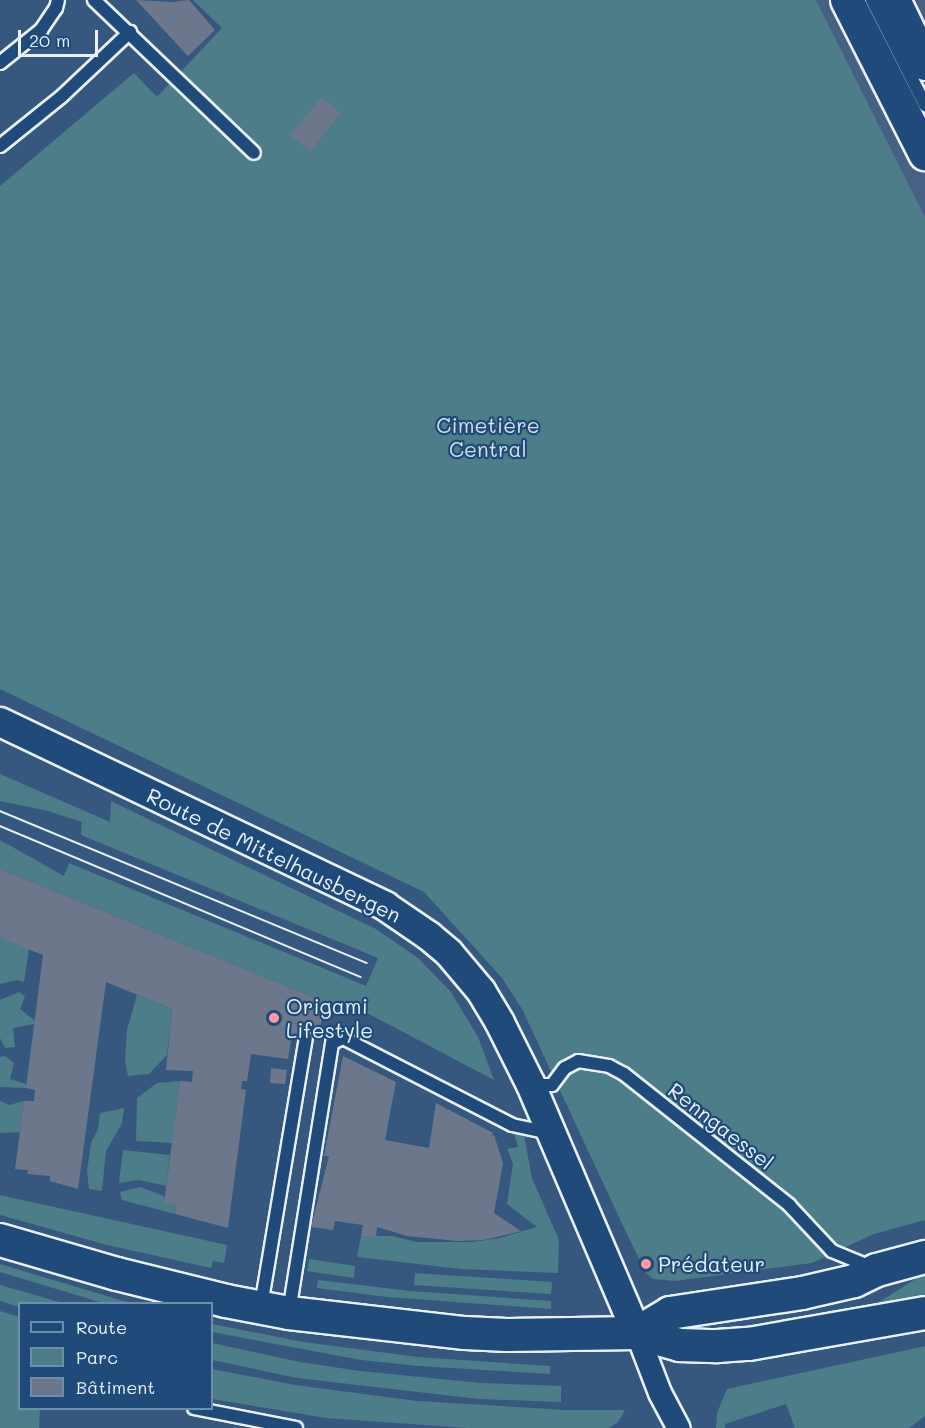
<!DOCTYPE html>
<html>
<head>
<meta charset="utf-8">
<style>
  body { margin:0 }
  #map { position:relative; width:925px; height:1428px; overflow:hidden; background:#36587f; font-family:Mali,sans-serif }
  div>[style] { position:absolute }
  [style*='--x'] { left:calc(var(--x)*1px); top:calc(var(--y)*1px); width:calc(var(--w)*1px); rotate:calc(var(--a)*1deg) }
  .built>* { inset:0; background:#466183 }
  .green>* { inset:0; background:#4c7d88 }
  .building>* { inset:0; background:#6d778c }
  .roads { filter:drop-shadow(2px 0 #e8f1f8) drop-shadow(-2px 0 #e8f1f8) drop-shadow(0 2px #e8f1f8) drop-shadow(0 -2px #e8f1f8) }
  .service>* { height:12px; margin:-6px; padding:0 6px; transform-origin:6px; border-radius:6px; background:#1f4a7a }
  .minor>* { height:22px; margin:-11px; padding:0 11px; transform-origin:11px; border-radius:11px; background:#1f4a7a }
  .tertiary>* { height:28px; margin:-14px; padding:0 14px; transform-origin:14px; border-radius:14px; background:#1f4a7a }
  .secondary>* { height:32px; margin:-16px; padding:0 16px; transform-origin:16px; border-radius:16px; background:#1f4a7a }
  .tram>* { height:1.5px; margin:-0.75px; padding:0 0.75px; transform-origin:0.75px; border-radius:0.75px; background:#e8f1f8 }
  .dots>* { width:16px; height:16px; translate:-50% -50%; box-sizing:border-box; border:3px solid #1f4a7a; border-radius:50% }
  span { translate:-50% -50%; white-space:nowrap; text-align:center; line-height:1.15; -webkit-text-stroke:4.5px #1f4a7a; paint-order:stroke }
  .park-label { font-size:21px; color:#d1e0e7 }
  .street-label { font-size:21px; color:#e8f1f8 }
  .poi-label { font-size:21px; color:#e8f1f8 }
  .left { translate:0 -50%; text-align:left }
  .legend { position:absolute; left:18px; top:1302px; width:195px; height:108px; box-sizing:border-box; background:#1f4a7a; border:2px solid #6f8dac; margin:0; padding:8px 10px; list-style:none; font-size:18px; color:#e8f1f8 }
  .legend li { display:flex; align-items:center; gap:12px; height:30px }
  .legend b { width:30px; border:2px solid #6f8dac }
  .scale { position:absolute; left:18px; top:30px; width:80px; height:27px; box-sizing:border-box; border:3px solid #e8f1f8; border-top:0; padding-left:8px; font-size:18px; line-height:21px; white-space:nowrap; color:#e8f1f8; -webkit-text-stroke:4px #1f4a7a; paint-order:stroke }
</style>
</head>
<body>
<div id="map">
  <div class="built">
    <div style="clip-path:polygon(816px 0,925px 0,925px 217px)"></div>
  </div>
  <div class="green">
    <div style="clip-path:polygon(193px 0,816px 0,925px 217px,925px 1220px,874px 1234px,812px 1263px,675px 1281px,653px 1279px,646px 1273px,625px 1230px,522px 1009px,502px 978px,424px 892px,0 689px,0 186px,134px 73px,157px 97px,222px 28px)"></div>
    <div style="clip-path:polygon(0 774px,110px 822px,111px 801px,376px 929px,418px 958px,451px 992px,478px 1037px,494px 1080px,369px 1014px,325px 1002px,0 869px,0 840px,64px 876px,69px 863px,366px 986px,378px 958px,81px 835px,82px 822px,48px 811px,0 801px)"></div>
    <div style="clip-path:polygon(0 938px,29px 949px,24px 982px,17px 980px,0 984px)"></div>
    <div style="clip-path:polygon(19px 992px,25px 996px,20px 1009px,34px 1020px,34px 1024px,13px 1028px,15px 1047px,5px 1048px,0 1038px,0 1000px)"></div>
    <div style="clip-path:polygon(137px 995px,172px 1009px,167px 1055px,149px 1074px,128px 1076px,125px 1061px,127px 1030px)"></div>
    <div style="clip-path:polygon(5px 1056px,14px 1063px,10px 1079px,26px 1084px,26px 1088px,0 1087px,0 1057px)"></div>
    <div style="clip-path:polygon(180px 1081px,172px 1143px,136px 1141px,137px 1098px,157px 1083px)"></div>
    <div style="clip-path:polygon(0 1101px,9px 1105px,24px 1101px,20px 1132px,0 1133px)"></div>
    <div style="clip-path:polygon(124px 1108px,122px 1123px,106px 1151px,102px 1191px,89px 1189px,87px 1171px,91px 1143px,98px 1129px,100px 1113px)"></div>
    <div style="clip-path:polygon(513px 1130px,524px 1135px,532px 1178px,559px 1240px,558px 1273px,461px 1269px,357px 1257px,361px 1236px,392px 1236px,417px 1242px,472px 1242px,500px 1238px,537px 1227px,507px 1204px,513px 1164px,507px 1149px,518px 1147px)"></div>
    <div style="clip-path:polygon(123px 1150px,170px 1155px,166px 1186px,139px 1180px,119px 1183px)"></div>
    <div style="clip-path:polygon(140px 1187px,164px 1196px,164px 1202px,176px 1204px,175px 1214px,122px 1200px,120px 1192px)"></div>
    <div style="clip-path:polygon(0 1195px,227px 1245px,224px 1263px,213px 1261px,211px 1268px,107px 1245px,0 1215px)"></div>
    <div style="clip-path:polygon(309px 1259px,355px 1266px,354px 1278px,307px 1271px)"></div>
    <div style="clip-path:polygon(0 1264px,120px 1300px,133px 1303px,103px 1303px,0 1272px)"></div>
    <div style="clip-path:polygon(415px 1273px,552px 1282px,551px 1294px,414px 1285px)"></div>
    <div style="clip-path:polygon(925px 1273px,925px 1297px,865px 1311px)"></div>
    <div style="clip-path:polygon(318px 1280px,410px 1291px,551px 1301px,551px 1309px,387px 1297px,317px 1288px)"></div>
    <div style="clip-path:polygon(0 1285px,63px 1303px,20px 1304px,19px 1307px,0 1301px)"></div>
    <div style="clip-path:polygon(0 1311px,19px 1317px,20px 1408px,40px 1409px,39px 1428px,0 1428px)"></div>
    <div style="clip-path:polygon(212px 1324px,303px 1342px,418px 1357px,550px 1366px,550px 1374px,418px 1366px,361px 1360px,212px 1332px)"></div>
    <div style="clip-path:polygon(212px 1343px,300px 1362px,360px 1371px,480px 1383px,561px 1386px,561px 1402px,479px 1399px,297px 1378px,212px 1360px)"></div>
    <div style="clip-path:polygon(925px 1346px,925px 1416px,909px 1428px,795px 1428px,786px 1404px,725px 1424px,725px 1428px,716px 1428px,717px 1413px,727px 1389px)"></div>
    <div style="clip-path:polygon(212px 1369px,295px 1385px,417px 1401px,566px 1410px,625px 1410px,618px 1422px,609px 1428px,467px 1428px,326px 1418px,212px 1399px)"></div>
  </div>
  <div class="building">
    <div style="clip-path:polygon(136px 0,172px 2px,189px 0,215px 30px,188px 56px)"></div>
    <div style="clip-path:polygon(321px 97px,341px 113px,310px 152px,290px 135px)"></div>
    <div style="clip-path:polygon(0 869px,325px 1002px,318px 1039px,292px 1035px,288px 1059px,251px 1054px,247px 1081px,242px 1081px,241px 1089px,246px 1090px,228px 1228px,175px 1214px,176px 1204px,164px 1203px,180px 1081px,192px 1082px,193px 1071px,166px 1070px,172px 1009px,106px 982px,78px 1189px,50px 1181px,50px 1176px,27px 1174px,28px 1170px,15px 1169px,24px 1101px,34px 1101px,35px 1090px,26px 1088px,43px 955px,0 938px)"></div>
    <div style="clip-path:polygon(343px 1056px,396px 1082px,385px 1140px,429px 1148px,436px 1103px,493px 1133px,491px 1136px,494px 1135px,503px 1163px,494px 1213px,521px 1231px,484px 1240px,458px 1241px,407px 1236px,377px 1227px,376px 1237px,361px 1236px,363px 1225px,335px 1221px,333px 1230px,311px 1227px,329px 1156px,324px 1156px)"></div>
    <div style="clip-path:polygon(271px 1068px,287px 1070px,285px 1084px,270px 1083px)"></div>
  </div>
  <div class="roads">
    <div class="service">
      <div style="--x:94;--y:0;--w:221;--a:43.7"></div>
      <div style="--x:872;--y:0;--w:118;--a:63.2"></div>
      <div style="--x:0;--y:63;--w:53;--a:-38.8"></div>
      <div style="--x:41;--y:30;--w:27;--a:-56"></div>
      <div style="--x:56;--y:8;--w:8;--a:-76"></div>
      <div style="--x:0;--y:146;--w:78;--a:-38.8"></div>
      <div style="--x:61;--y:97;--w:95;--a:-43.3"></div>
      <div style="--x:532;--y:1085;--w:20;--a:0"></div>
      <div style="--x:552;--y:1085;--w:21;--a:-53"></div>
      <div style="--x:565;--y:1068;--w:15;--a:-28"></div>
      <div style="--x:578;--y:1061;--w:31;--a:9"></div>
      <div style="--x:609;--y:1066;--w:17;--a:28"></div>
      <div style="--x:624;--y:1074;--w:211;--a:38.4"></div>
      <div style="--x:789;--y:1205;--w:63;--a:46.9"></div>
      <div style="--x:832;--y:1251;--w:42;--a:22.3"></div>
      <div style="--x:261;--y:1306;--w:272;--a:-80.5"></div>
      <div style="--x:289;--y:1312;--w:272;--a:-80.9"></div>
      <div style="--x:332;--y:1043;--w:12;--a:-24"></div>
      <div style="--x:343;--y:1038;--w:190;--a:27.2"></div>
      <div style="--x:512;--y:1125;--w:39;--a:12"></div>
      <div style="--x:194;--y:1408;--w:104;--a:11.1"></div>
    </div>
    <div class="minor">
      <div style="--x:637;--y:1333;--w:64;--a:69"></div>
      <div style="--x:660;--y:1393;--w:40;--a:62"></div>
    </div>
    <div class="tertiary">
      <div style="--x:0;--y:722;--w:427;--a:25.5"></div>
      <div style="--x:385;--y:906;--w:53;--a:34.3"></div>
      <div style="--x:429;--y:936;--w:26;--a:40"></div>
      <div style="--x:449;--y:953;--w:50;--a:49.9"></div>
      <div style="--x:481;--y:991;--w:37;--a:59"></div>
      <div style="--x:500;--y:1023;--w:69;--a:63.4"></div>
      <div style="--x:531;--y:1085;--w:270;--a:66.9"></div>
    </div>
    <div class="secondary">
      <div style="--x:847;--y:0;--w:173;--a:63.1"></div>
      <div style="--x:894;--y:0;--w:71;--a:64.2"></div>
      <div style="--x:0;--y:1240;--w:122;--a:16.2"></div>
      <div style="--x:117;--y:1274;--w:112;--a:13.9"></div>
      <div style="--x:226;--y:1301;--w:64;--a:10.8"></div>
      <div style="--x:289;--y:1313;--w:177;--a:6.5"></div>
      <div style="--x:465;--y:1333;--w:42;--a:2.7"></div>
      <div style="--x:507;--y:1335;--w:130;--a:-0.9"></div>
      <div style="--x:637;--y:1333;--w:45;--a:15.6"></div>
      <div style="--x:680;--y:1345;--w:37;--a:2"></div>
      <div style="--x:717;--y:1346;--w:32;--a:-4"></div>
      <div style="--x:749;--y:1344;--w:179;--a:-10"></div>
      <div style="--x:637;--y:1333;--w:39;--a:-31"></div>
      <div style="--x:670;--y:1313;--w:134;--a:-8.6"></div>
      <div style="--x:802;--y:1293;--w:53;--a:-13"></div>
      <div style="--x:854;--y:1281;--w:25;--a:-26"></div>
      <div style="--x:877;--y:1270;--w:50;--a:-15.2"></div>
    </div>
  </div>
  <div class="tram">
    <div style="--x:0;--y:811;--w:397;--a:22.5"></div>
    <div style="--x:0;--y:826;--w:391;--a:22.7"></div>
  </div>
  <div class="dots">
    <div style="left:274px;top:1018px;background:#ff9aa2"></div>
    <div style="left:646px;top:1264px;background:#ff9aa2"></div>
  </div>
  <div class="park-label">
    <span style="left:488px;top:437px">Cimetière<br>Central</span>
  </div>
  <div class="street-label">
    <span style="left:274px;top:855px;rotate:26deg">Route de Mittelhausbergen</span>
    <span style="left:721px;top:1126px;rotate:38deg">Renngaessel</span>
  </div>
  <div class="poi-label">
    <span class="left" style="left:286px;top:1018px">Origami<br>Lifestyle</span>
    <span class="left" style="left:658px;top:1264px">Prédateur</span>
  </div>
  <ul class="legend">
  <li><b style="height:8px;background:#1f4a7a"></b>Route</li>
  <li><b style="height:16px;background:#4c7d88"></b>Parc</li>
  <li><b style="height:16px;background:#6d778c"></b>Bâtiment</li>
  </ul>
  <div class="scale">20 m</div>
</div>
</body>
</html>
